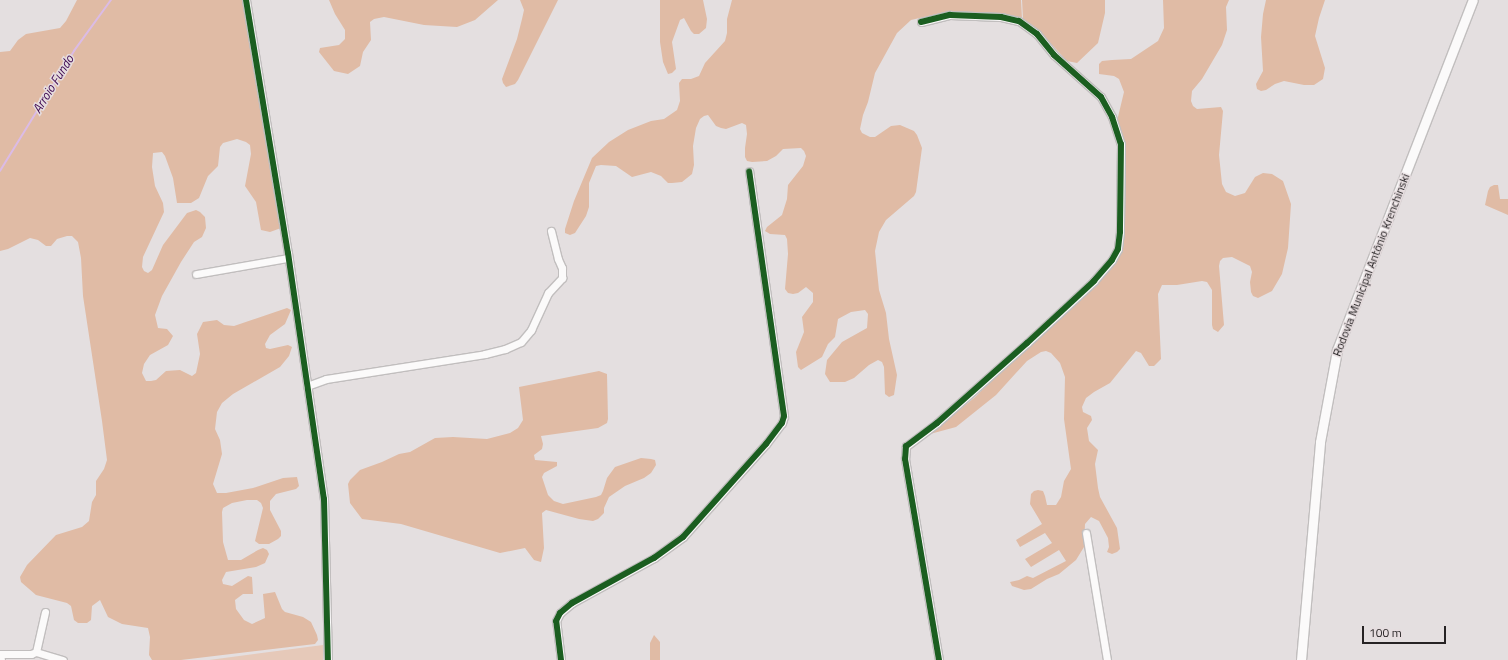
<!DOCTYPE html>
<html>
<head>
<meta charset="utf-8">
<style>
  body { margin:0 }
  #map { position:relative; width:1508px; height:660px; overflow:hidden; background:#e4dfe0; font-family:"Titillium Web",sans-serif }
  div>[style] { position:absolute }
  [style*='--x'] { left:calc(var(--x)*1px); top:calc(var(--y)*1px); width:calc(var(--w)*1px); rotate:calc(var(--a)*1deg) }
  .green>* { inset:0; background:#e6c9b9 }
  .forest>* { inset:0; background:#e0bba5 }
  .stream>* { height:1.5px; margin:-0.75px; padding:0 0.75px; transform-origin:0.75px; border-radius:0.75px; background:#dbbbe6 }
  .roads { filter:drop-shadow(1px 0 #c1bebe) drop-shadow(-1px 0 #c1bebe) drop-shadow(0 1px #c1bebe) drop-shadow(0 -1px #c1bebe) }
  .minor>* { height:7px; margin:-3.5px; padding:0 3.5px; transform-origin:3.5px; border-radius:3.5px; background:#fbfafa }
  .secondary>* { height:9px; margin:-4.5px; padding:0 4.5px; transform-origin:4.5px; border-radius:4.5px; background:#fbfafa }
  .cycleway>* { height:6px; margin:-3px; padding:0 3px; transform-origin:3px; border-radius:3px; background:#1b5e20 }
  span { translate:-50% -50%; white-space:nowrap; text-align:center; line-height:1.15; -webkit-text-stroke:3px #e6dddf; paint-order:stroke }
  .street-label { font-size:12px; color:#262324 }
  .water-label { font-size:13px; color:#400a52; font-style:italic }
  .scale { position:absolute; left:1362px; top:626px; width:84px; height:18px; box-sizing:border-box; border:2px solid #262324; border-top:0; padding-left:5px; font-size:12px; line-height:14px; white-space:nowrap; color:#262324; -webkit-text-stroke:3px #e6dddf; paint-order:stroke }
</style>
</head>
<body>
<div id="map">
  <div class="green">
    <div style="clip-path:polygon(323px 645px,323px 660px,209px 660px)"></div>
  </div>
  <div class="forest">
    <div style="clip-path:polygon(77px 0,243px 0,281px 228px,270px 232px,261px 230px,256px 202px,245px 186px,251px 154px,250px 145px,246px 142px,237px 139px,223px 143px,220px 147px,218px 166px,208px 176px,199px 198px,191px 203px,177px 203px,173px 178px,165px 156px,162px 152px,153px 153px,152px 167px,155px 186px,163px 203px,164px 212px,143px 257px,142px 267px,144px 271px,148px 273px,152px 270px,163px 245px,187px 213px,196px 210px,200px 212px,205px 217px,206px 228px,202px 237px,194px 242px,181px 262px,162px 296px,155px 315px,158px 328px,167px 329px,173px 336px,168px 345px,150px 355px,144px 364px,142px 373px,146px 381px,151px 381px,156px 380px,166px 371px,180px 370px,192px 376px,196px 373px,200px 354px,197px 334px,203px 322px,217px 320px,224px 325px,234px 326px,287px 308px,291px 310px,285px 324px,270px 335px,265px 344px,266px 348px,270px 349px,288px 345px,292px 347px,289px 356px,280px 367px,233px 394px,222px 403px,217px 412px,215px 429px,220px 440px,222px 454px,213px 484px,217px 493px,226px 493px,253px 488px,283px 478px,297px 477px,299px 486px,296px 489px,276px 494px,270px 501px,270px 510px,281px 531px,281px 536px,278px 539px,269px 544px,259px 544px,255px 541px,263px 508px,261px 503px,257px 500px,247px 500px,232px 503px,223px 508px,222px 512px,223px 542px,228px 560px,241px 560px,258px 550px,263px 548px,267px 550px,269px 554px,265px 563px,256px 567px,226px 572px,222px 580px,223px 584px,232px 586px,248px 576px,252px 577px,253px 594px,243px 594px,235px 600px,236px 609px,244px 620px,252px 624px,265px 618px,263px 594px,275px 592px,282px 609px,285px 612px,303px 617px,311px 622px,317px 635px,318px 640px,315px 644px,181px 660px,152px 660px,149px 655px,150px 637px,148px 628px,122px 624px,108px 617px,100px 600px,92px 606px,91px 620px,87px 623px,78px 623px,74px 620px,71px 606px,67px 603px,36px 595px,21px 582px,20px 577px,27px 565px,56px 535px,82px 527px,89px 521px,92px 502px,96px 495px,96px 481px,104px 469px,107px 460px,102px 421px,83px 296px,81px 258px,78px 242px,72px 236px,67px 236px,57px 239px,51px 246px,46px 246px,38px 240px,30px 238px,8px 249px,0 251px,0 52px,10px 51px,18px 40px,26px 34px,60px 28px,66px 21px)"></div>
    <div style="clip-path:polygon(329px 0,498px 0,475px 20px,457px 27px,424px 25px,384px 17px,374px 19px,370px 22px,371px 40px,363px 52px,360px 66px,348px 74px,334px 71px,319px 52px,320px 48px,339px 45px,345px 39px,345px 30px,335px 14px)"></div>
    <div style="clip-path:polygon(520px 0,558px 0,518px 80px,515px 84px,506px 87px,503px 83px,502px 79px,517px 39px,522px 19px,524px 10px)"></div>
    <div style="clip-path:polygon(660px 0,703px 0,707px 19px,706px 28px,699px 34px,694px 34px,691px 31px,684px 18px,680px 20px,672px 42px,676px 69px,672px 73px,668px 74px,663px 62px,660px 42px)"></div>
    <div style="clip-path:polygon(732px 0,1021px 0,1022px 19px,979px 12px,945px 12px,911px 20px,897px 33px,875px 73px,868px 102px,863px 115px,860px 129px,862px 133px,870px 137px,875px 137px,891px 126px,900px 125px,914px 131px,917px 135px,922px 148px,916px 192px,914px 196px,886px 220px,879px 232px,875px 251px,879px 290px,886px 313px,889px 339px,897px 375px,894px 395px,889px 397px,885px 394px,884px 367px,882px 362px,878px 360px,869px 365px,854px 378px,845px 382px,830px 382px,825px 374px,827px 360px,842px 342px,867px 328px,868px 314px,865px 310px,851px 312px,838px 319px,835px 337px,828px 344px,822px 357px,801px 370px,798px 367px,796px 352px,804px 332px,802px 317px,813px 302px,813px 293px,806px 287px,798px 293px,793px 294px,788px 293px,785px 289px,788px 254px,787px 239px,785px 235px,770px 234px,765px 231px,767px 227px,782px 215px,787px 199px,788px 185px,803px 166px,806px 156px,804px 151px,801px 148px,783px 149px,776px 156px,767px 161px,752px 162px,747px 161px,745px 157px,745px 148px,747px 134px,746px 125px,742px 123px,726px 129px,721px 128px,716px 126px,708px 115px,704px 116px,700px 119px,696px 128px,693px 146px,694px 165px,692px 174px,682px 182px,672px 183px,668px 183px,661px 176px,651px 172px,632px 177px,616px 166px,601px 165px,596px 166px,589px 183px,589px 207px,586px 216px,575px 233px,570px 235px,565px 233px,565px 229px,574px 201px,592px 158px,609px 142px,628px 130px,651px 121px,664px 119px,677px 110px,680px 101px,679px 83px,682px 79px,691px 79px,699px 76px,705px 63px,725px 41px,727px 33px,727px 19px)"></div>
    <div style="clip-path:polygon(1022px 0,1105px 0,1105px 13px,1098px 43px,1077px 63px,1067px 61px,1041px 33px,1023px 19px)"></div>
    <div style="clip-path:polygon(1163px 0,1229px 0,1226px 7px,1227px 30px,1222px 45px,1202px 79px,1192px 91px,1191px 101px,1193px 106px,1197px 109px,1221px 107px,1223px 111px,1219px 155px,1222px 184px,1226px 192px,1235px 196px,1245px 193px,1255px 177px,1263px 173px,1272px 174px,1283px 181px,1291px 204px,1288px 248px,1282px 274px,1272px 291px,1258px 298px,1253px 296px,1251px 292px,1250px 282px,1252px 272px,1250px 266px,1232px 257px,1223px 258px,1220px 261px,1219px 266px,1224px 325px,1218px 332px,1213px 329px,1212px 325px,1212px 290px,1207px 282px,1202px 281px,1177px 285px,1162px 285px,1158px 294px,1161px 359px,1154px 366px,1149px 366px,1141px 353px,1136px 351px,1110px 383px,1094px 392px,1086px 398px,1082px 407px,1083px 412px,1091px 416px,1092px 420px,1087px 428px,1089px 441px,1098px 450px,1095px 464px,1098px 488px,1100px 497px,1117px 528px,1120px 549px,1117px 552px,1112px 554px,1107px 552px,1109px 547px,1108px 538px,1099px 521px,1091px 517px,1085px 524px,1084px 547px,1076px 560px,1059px 574px,1047px 579px,1031px 589px,1024px 590px,1012px 586px,1010px 582px,1019px 580px,1027px 576px,1033px 578px,1066px 561px,1059px 550px,1031px 567px,1025px 559px,1052px 543px,1045px 533px,1020px 547px,1016px 540px,1042px 524px,1030px 504px,1031px 494px,1034px 491px,1038px 490px,1043px 491px,1045px 496px,1047px 505px,1056px 505px,1061px 497px,1064px 481px,1071px 469px,1064px 419px,1065px 377px,1060px 363px,1051px 353px,1046px 351px,1041px 352px,1027px 361px,996px 395px,956px 427px,930px 434px,974px 398px,1066px 309px,1099px 280px,1116px 260px,1121px 248px,1124px 228px,1126px 149px,1117px 121px,1124px 92px,1119px 79px,1114px 76px,1099px 74px,1099px 64px,1102px 61px,1112px 60px,1131px 59px,1158px 41px,1164px 28px)"></div>
    <div style="clip-path:polygon(1266px 0,1325px 0,1319px 18px,1315px 36px,1325px 68px,1323px 79px,1314px 85px,1304px 85px,1284px 81px,1275px 84px,1266px 90px,1261px 91px,1257px 89px,1256px 84px,1263px 71px,1261px 37px,1263px 14px)"></div>
    <div style="clip-path:polygon(1494px 185px,1498px 185px,1500px 199px,1508px 199px,1508px 215px,1485px 205px,1488px 191px,1490px 187px)"></div>
    <div style="clip-path:polygon(599px 371px,607px 374px,608px 419px,607px 423px,598px 428px,541px 436px,543px 444px,542px 449px,534px 455px,535px 460px,557px 462px,557px 466px,544px 473px,542px 477px,548px 495px,554px 501px,563px 504px,596px 497px,601px 495px,603px 491px,607px 478px,615px 467px,641px 458px,651px 459px,655px 460px,656px 465px,651px 473px,644px 478px,625px 486px,609px 497px,604px 508px,604px 513px,598px 519px,593px 521px,579px 519px,546px 510px,542px 513px,544px 548px,541px 562px,534px 560px,525px 548px,500px 553px,401px 524px,362px 519px,350px 503px,348px 484px,350px 480px,360px 470px,382px 462px,399px 454px,410px 452px,435px 438px,453px 437px,487px 439px,510px 433px,518px 428px,523px 420px,519px 387px)"></div>
    <div style="clip-path:polygon(654px 635px,660px 642px,660px 660px,650px 660px,650px 643px)"></div>
  </div>
  <div class="stream">
    <div style="--x:0;--y:171;--w:141;--a:-58.3"></div>
    <div style="--x:74;--y:51;--w:63;--a:-54"></div>
  </div>
  <div class="roads">
    <div class="minor">
      <div style="--x:246;--y:0;--w:256;--a:80.6"></div>
      <div style="--x:288;--y:253;--w:249;--a:81.7"></div>
      <div style="--x:324;--y:499;--w:161;--a:88.6"></div>
      <div style="--x:921;--y:22;--w:30;--a:-14"></div>
      <div style="--x:950;--y:15;--w:51;--a:2.2"></div>
      <div style="--x:1001;--y:17;--w:18;--a:13"></div>
      <div style="--x:1019;--y:21;--w:22;--a:36"></div>
      <div style="--x:1037;--y:34;--w:27;--a:51"></div>
      <div style="--x:1054;--y:55;--w:63;--a:41.8"></div>
      <div style="--x:1101;--y:97;--w:23;--a:61"></div>
      <div style="--x:1112;--y:117;--w:28;--a:72"></div>
      <div style="--x:1121;--y:144;--w:88;--a:90.7"></div>
      <div style="--x:1120;--y:232;--w:17;--a:97"></div>
      <div style="--x:1118;--y:249;--w:13;--a:119"></div>
      <div style="--x:1112;--y:260;--w:28;--a:131"></div>
      <div style="--x:1094;--y:281;--w:91;--a:137.2"></div>
      <div style="--x:1027;--y:343;--w:120;--a:138.4"></div>
      <div style="--x:937;--y:423;--w:39;--a:143"></div>
      <div style="--x:906;--y:446;--w:13;--a:94"></div>
      <div style="--x:905;--y:459;--w:204;--a:80.4"></div>
      <div style="--x:196;--y:274;--w:93;--a:-9.9"></div>
      <div style="--x:307;--y:386;--w:20;--a:-20"></div>
      <div style="--x:326;--y:379;--w:161;--a:-8.9"></div>
      <div style="--x:485;--y:354;--w:21;--a:-14"></div>
      <div style="--x:505;--y:349;--w:17;--a:-24"></div>
      <div style="--x:521;--y:342;--w:16;--a:-50"></div>
      <div style="--x:531;--y:330;--w:41;--a:-65.3"></div>
      <div style="--x:548;--y:293;--w:21;--a:-47"></div>
      <div style="--x:562;--y:278;--w:10;--a:-90"></div>
      <div style="--x:562;--y:268;--w:10;--a:-114"></div>
      <div style="--x:558;--y:259;--w:29;--a:-104"></div>
      <div style="--x:1086;--y:533;--w:129;--a:80.6"></div>
      <div style="--x:36;--y:652;--w:28;--a:17"></div>
      <div style="--x:1;--y:660;--w:6;--a:-99"></div>
      <div style="--x:0;--y:654;--w:31;--a:0"></div>
      <div style="--x:31;--y:654;--w:5;--a:-22"></div>
      <div style="--x:36;--y:652;--w:41;--a:-77.3"></div>
      <div style="--x:561;--y:660;--w:39;--a:-97"></div>
      <div style="--x:556;--y:621;--w:9;--a:-63"></div>
      <div style="--x:560;--y:613;--w:16;--a:-40"></div>
      <div style="--x:572;--y:603;--w:94;--a:-28.8"></div>
      <div style="--x:654;--y:558;--w:36;--a:-36"></div>
      <div style="--x:683;--y:537;--w:125;--a:-48.3"></div>
      <div style="--x:766;--y:444;--w:26;--a:-53"></div>
      <div style="--x:782;--y:423;--w:7;--a:-74"></div>
      <div style="--x:784;--y:416;--w:247;--a:-98.1"></div>
    </div>
    <div class="secondary">
      <div style="--x:1301;--y:660;--w:219;--a:-85"></div>
      <div style="--x:1320;--y:442;--w:94;--a:-79.5"></div>
      <div style="--x:1337;--y:350;--w:375;--a:-68.8"></div>
    </div>
  </div>
  <div class="cycleway">
    <div style="--x:246;--y:0;--w:256;--a:80.6"></div>
    <div style="--x:288;--y:253;--w:249;--a:81.7"></div>
    <div style="--x:324;--y:499;--w:161;--a:88.6"></div>
    <div style="--x:921;--y:22;--w:30;--a:-14"></div>
    <div style="--x:950;--y:15;--w:51;--a:2.2"></div>
    <div style="--x:1001;--y:17;--w:18;--a:13"></div>
    <div style="--x:1019;--y:21;--w:22;--a:36"></div>
    <div style="--x:1037;--y:34;--w:27;--a:51"></div>
    <div style="--x:1054;--y:55;--w:63;--a:41.8"></div>
    <div style="--x:1101;--y:97;--w:23;--a:61"></div>
    <div style="--x:1112;--y:117;--w:28;--a:72"></div>
    <div style="--x:1121;--y:144;--w:88;--a:90.7"></div>
    <div style="--x:1120;--y:232;--w:17;--a:97"></div>
    <div style="--x:1118;--y:249;--w:13;--a:119"></div>
    <div style="--x:1112;--y:260;--w:28;--a:131"></div>
    <div style="--x:1094;--y:281;--w:91;--a:137.2"></div>
    <div style="--x:1027;--y:343;--w:120;--a:138.4"></div>
    <div style="--x:937;--y:423;--w:39;--a:143"></div>
    <div style="--x:906;--y:446;--w:13;--a:94"></div>
    <div style="--x:905;--y:459;--w:204;--a:80.4"></div>
    <div style="--x:561;--y:660;--w:39;--a:-97"></div>
    <div style="--x:556;--y:621;--w:9;--a:-63"></div>
    <div style="--x:560;--y:613;--w:16;--a:-40"></div>
    <div style="--x:572;--y:603;--w:94;--a:-28.8"></div>
    <div style="--x:654;--y:558;--w:36;--a:-36"></div>
    <div style="--x:683;--y:537;--w:125;--a:-48.3"></div>
    <div style="--x:766;--y:444;--w:26;--a:-53"></div>
    <div style="--x:782;--y:423;--w:7;--a:-74"></div>
    <div style="--x:784;--y:416;--w:247;--a:-98.1"></div>
  </div>
  <div class="street-label">
    <span style="left:1371px;top:265px;rotate:-69deg">Rodovia Municipal Antônio Krenchinski</span>
  </div>
  <div class="water-label">
    <span style="left:53px;top:84px;rotate:-58deg">Arroio Fundo</span>
  </div>
  <div class="scale">100 m</div>
</div>
</body>
</html>
